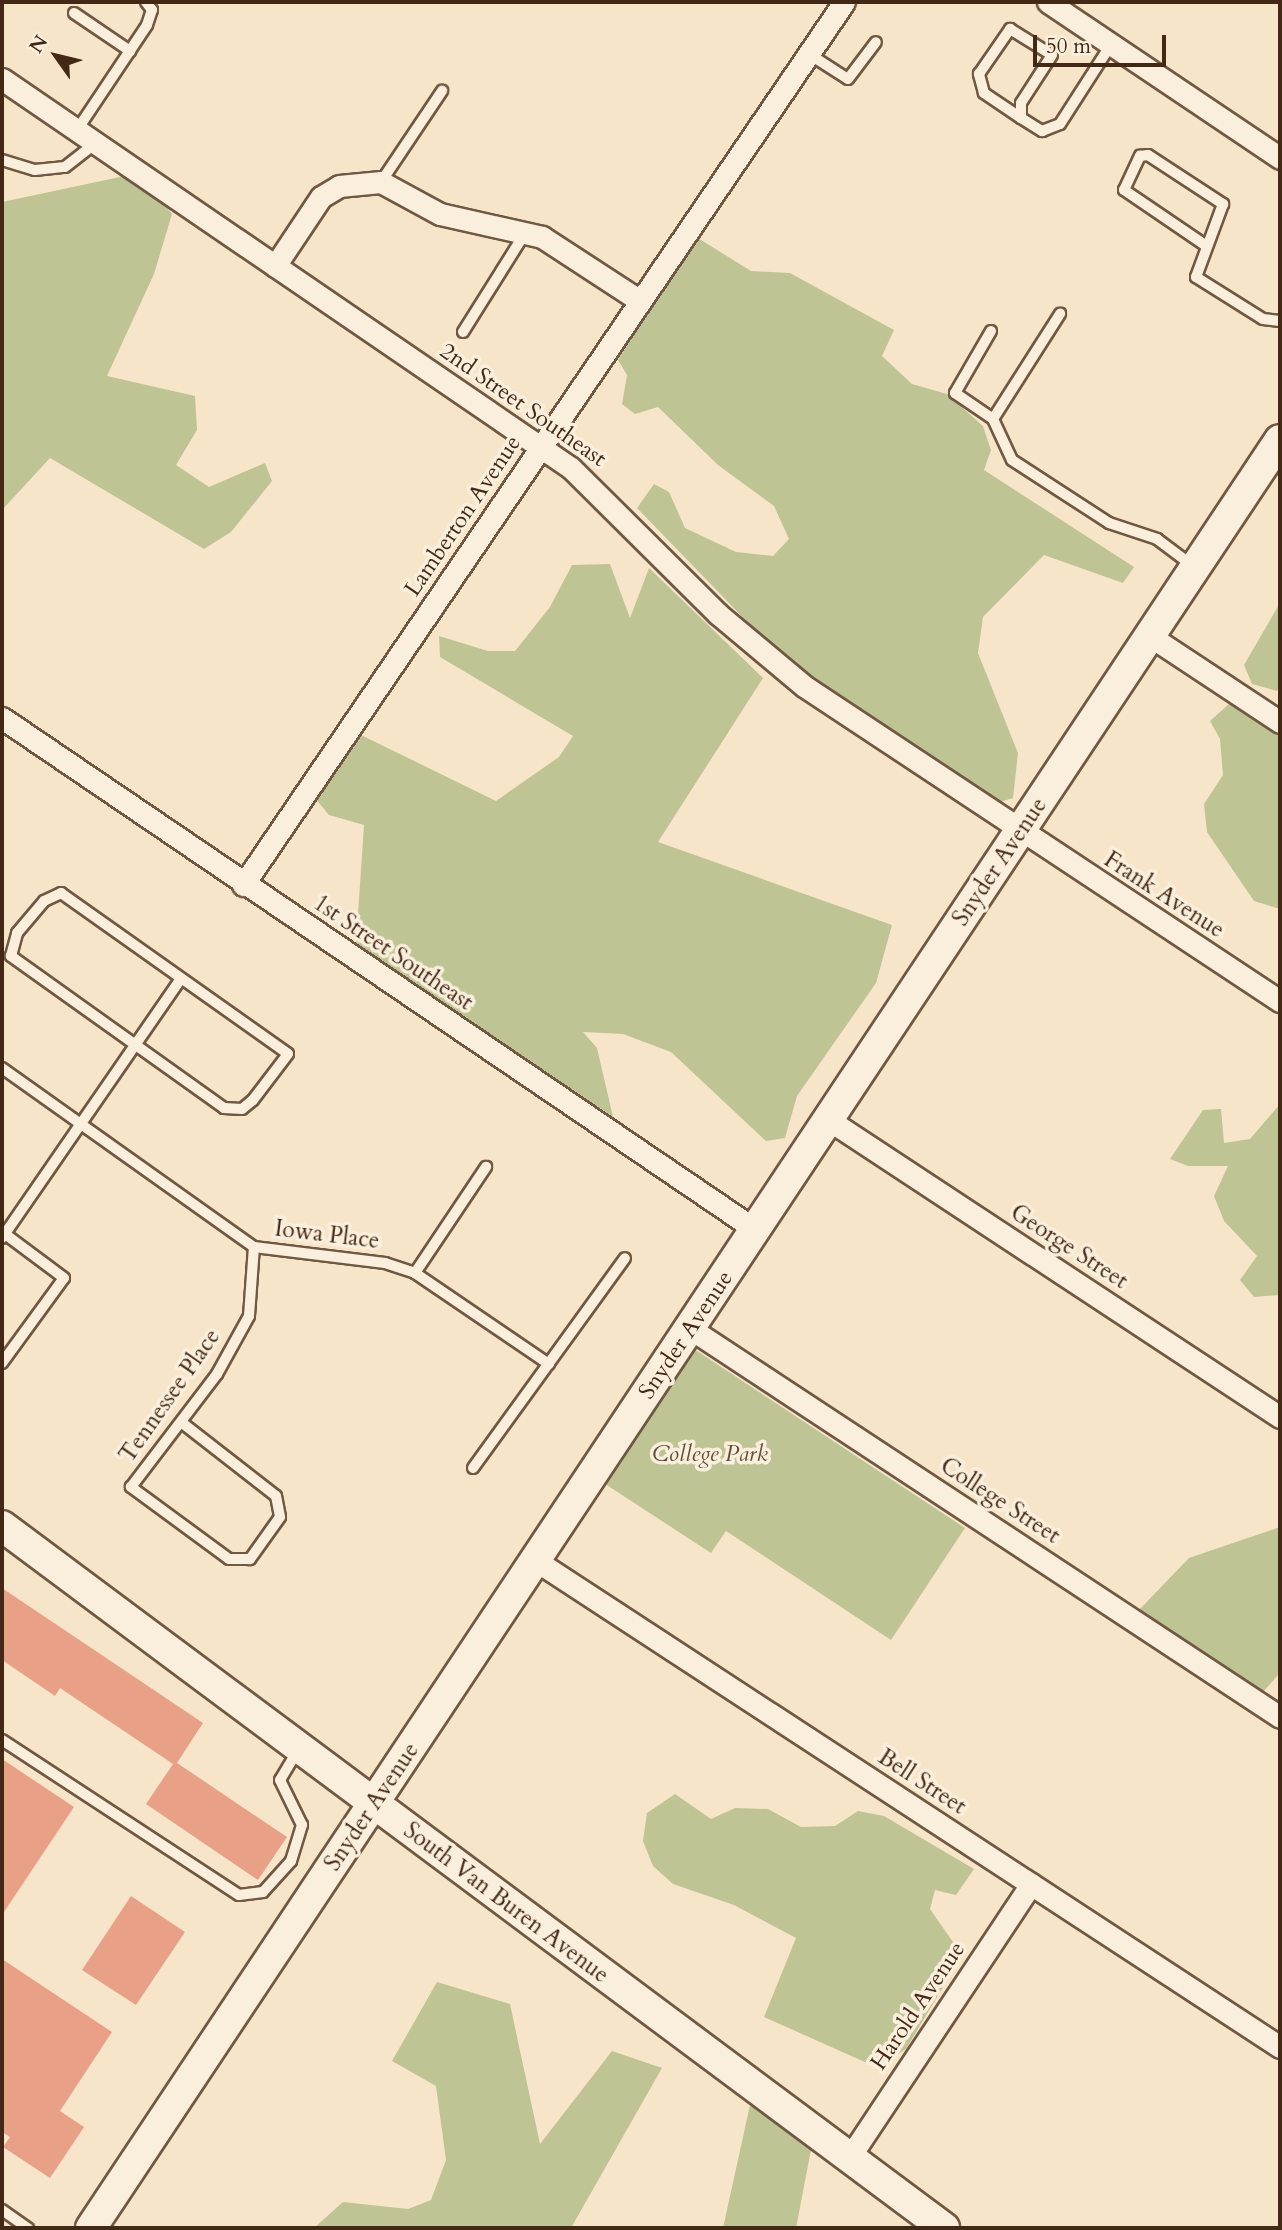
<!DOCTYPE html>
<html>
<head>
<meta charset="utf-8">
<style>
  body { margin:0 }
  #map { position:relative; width:1282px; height:2230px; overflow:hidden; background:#f7e5c9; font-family:Cardo,serif }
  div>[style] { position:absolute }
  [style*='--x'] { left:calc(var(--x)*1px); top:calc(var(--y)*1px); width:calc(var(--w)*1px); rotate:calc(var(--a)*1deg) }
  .green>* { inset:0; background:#bfc495 }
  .building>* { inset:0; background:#e8a187 }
  .roads { filter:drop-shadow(2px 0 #705842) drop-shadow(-2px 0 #705842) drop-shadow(0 2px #705842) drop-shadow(0 -2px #705842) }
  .lane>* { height:10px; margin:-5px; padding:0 5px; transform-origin:5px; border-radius:5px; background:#faeedc }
  .street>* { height:21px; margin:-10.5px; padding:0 10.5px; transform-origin:10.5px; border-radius:10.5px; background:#faeedc }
  .secondary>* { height:30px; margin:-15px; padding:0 15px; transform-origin:15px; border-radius:15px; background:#faeedc }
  span { translate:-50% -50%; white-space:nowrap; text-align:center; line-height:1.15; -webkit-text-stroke:7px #faeedc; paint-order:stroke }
  .street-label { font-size:23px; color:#432915 }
  .park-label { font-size:23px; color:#625035; font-style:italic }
  .frame { position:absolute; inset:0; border:4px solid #432915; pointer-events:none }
  .north { position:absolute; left:21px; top:21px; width:70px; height:70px; -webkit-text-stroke:5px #faeedc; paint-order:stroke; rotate:304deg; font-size:19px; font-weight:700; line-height:28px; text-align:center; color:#432915 }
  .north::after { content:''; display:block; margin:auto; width:24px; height:32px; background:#432915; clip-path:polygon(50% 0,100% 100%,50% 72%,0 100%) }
  .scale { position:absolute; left:1033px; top:35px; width:133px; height:32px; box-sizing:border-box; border:4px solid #432915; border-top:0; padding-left:9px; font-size:21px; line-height:24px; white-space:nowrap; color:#432915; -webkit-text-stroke:5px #faeedc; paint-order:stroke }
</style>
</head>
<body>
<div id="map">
  <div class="green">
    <div style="clip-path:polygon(139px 173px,172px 214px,154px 274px,107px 376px,195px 396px,197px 430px,176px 465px,209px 487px,265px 463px,272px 481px,231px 532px,204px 549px,50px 458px,2px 510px,2px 202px)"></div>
    <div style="clip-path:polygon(693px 235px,751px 271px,790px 273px,894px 330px,882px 356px,912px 384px,947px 394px,983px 426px,991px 450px,984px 470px,1134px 567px,1123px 583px,1044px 555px,983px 617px,978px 653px,1018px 753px,1013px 798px,1000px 802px,787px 663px,637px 508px,654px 484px,669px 492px,685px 528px,736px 552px,773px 556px,789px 539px,774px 506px,718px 465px,658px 407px,635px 414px,622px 404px,627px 375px,618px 360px)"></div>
    <div style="clip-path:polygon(610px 564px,630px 618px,649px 568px,763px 678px,658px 842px,892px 925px,876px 983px,797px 1096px,785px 1138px,766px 1141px,671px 1052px,623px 1034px,583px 1032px,597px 1048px,613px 1117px,356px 944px,364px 825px,329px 815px,314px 797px,361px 735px,496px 801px,559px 757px,573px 736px,440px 657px,439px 636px,488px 651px,515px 651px,550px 607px,572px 565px)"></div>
    <div style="clip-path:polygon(1280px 603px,1280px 684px,1277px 691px,1252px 684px,1244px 665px)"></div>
    <div style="clip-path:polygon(1229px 704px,1255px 711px,1280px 737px,1280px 909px,1254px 901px,1207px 832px,1204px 804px,1223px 775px,1220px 739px,1210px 721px)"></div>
    <div style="clip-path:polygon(1280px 1104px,1280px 1295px,1254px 1297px,1240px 1280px,1257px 1256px,1224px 1221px,1214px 1196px,1228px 1166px,1188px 1166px,1170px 1159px,1203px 1110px,1221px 1109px,1224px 1143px,1250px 1139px)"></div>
    <div style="clip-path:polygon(691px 1347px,965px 1528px,891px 1640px,726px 1531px,711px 1553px,599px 1480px)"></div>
    <div style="clip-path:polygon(1280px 1527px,1280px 1673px,1262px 1693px,1136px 1613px,1189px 1558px)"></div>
    <div style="clip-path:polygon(675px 1794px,711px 1819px,735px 1808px,768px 1809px,801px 1827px,835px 1826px,858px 1811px,884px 1816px,974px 1869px,956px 1895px,935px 1890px,930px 1909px,962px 1955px,906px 2049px,876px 2067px,764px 2017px,796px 1938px,734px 1905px,673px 1884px,653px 1866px,643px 1841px,647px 1813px)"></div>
    <div style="clip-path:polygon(437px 1982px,510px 2004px,540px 2144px,612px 2051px,662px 2068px,571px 2228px,314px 2228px,343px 2202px,408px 2209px,431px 2200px,446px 2160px,436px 2086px,392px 2061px)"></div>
    <div style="clip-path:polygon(750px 2105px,811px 2150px,796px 2228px,723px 2228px)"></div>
  </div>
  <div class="building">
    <div style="clip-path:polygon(2px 1588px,203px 1723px,177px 1763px,287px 1837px,258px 1880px,146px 1804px,173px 1764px,60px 1688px,55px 1696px,2px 1660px)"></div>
    <div style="clip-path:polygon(2px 1759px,74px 1807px,2px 1915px)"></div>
    <div style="clip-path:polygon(131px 1896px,185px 1932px,136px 2005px,82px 1970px)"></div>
    <div style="clip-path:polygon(2px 1959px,112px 2032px,60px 2111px,84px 2127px,50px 2178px,3px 2147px,10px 2137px,2px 2132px)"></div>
  </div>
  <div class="roads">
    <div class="lane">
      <div style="--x:74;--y:13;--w:68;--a:34.2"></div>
      <div style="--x:809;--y:54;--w:46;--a:32.7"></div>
      <div style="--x:848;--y:79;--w:46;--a:-52.9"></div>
      <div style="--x:1021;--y:118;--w:45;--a:-146"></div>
      <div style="--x:984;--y:93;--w:20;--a:-105"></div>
      <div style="--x:979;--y:74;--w:55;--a:-55.4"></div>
      <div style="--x:1010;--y:29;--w:49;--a:31.8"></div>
      <div style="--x:1052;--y:55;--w:57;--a:122.9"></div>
      <div style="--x:1021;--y:103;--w:15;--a:90"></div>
      <div style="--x:1021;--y:118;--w:25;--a:32"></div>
      <div style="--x:1042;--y:131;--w:19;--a:-21"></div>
      <div style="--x:1060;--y:124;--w:96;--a:-57.3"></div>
      <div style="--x:77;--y:130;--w:126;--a:-56.3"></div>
      <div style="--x:147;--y:25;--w:16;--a:-72"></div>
      <div style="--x:152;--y:10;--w:10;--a:-127"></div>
      <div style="--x:2;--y:160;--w:34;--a:17"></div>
      <div style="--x:35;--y:170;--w:30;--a:-6"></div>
      <div style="--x:65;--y:167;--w:39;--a:-38"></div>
      <div style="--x:381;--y:182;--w:110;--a:-56.2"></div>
      <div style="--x:1205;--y:245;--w:98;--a:-145.8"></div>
      <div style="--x:1124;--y:190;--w:38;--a:-65"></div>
      <div style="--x:1140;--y:156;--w:8;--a:-7"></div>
      <div style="--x:1148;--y:155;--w:90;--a:33.2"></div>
      <div style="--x:1223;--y:204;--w:78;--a:110.3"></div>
      <div style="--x:1196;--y:277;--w:79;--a:32.1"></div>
      <div style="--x:1263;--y:319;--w:17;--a:7"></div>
      <div style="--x:991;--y:331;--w:72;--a:120.1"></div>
      <div style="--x:955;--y:393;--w:46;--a:34.4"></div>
      <div style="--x:993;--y:419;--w:45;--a:65.1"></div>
      <div style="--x:1012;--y:460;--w:116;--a:33"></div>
      <div style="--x:1109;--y:523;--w:51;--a:18.4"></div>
      <div style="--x:1157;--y:539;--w:45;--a:36.9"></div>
      <div style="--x:463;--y:332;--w:117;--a:-57.9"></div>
      <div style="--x:993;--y:419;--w:125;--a:-57.5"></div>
      <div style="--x:61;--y:893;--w:278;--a:35.3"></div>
      <div style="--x:288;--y:1054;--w:58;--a:127.3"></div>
      <div style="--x:253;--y:1100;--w:14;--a:141"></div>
      <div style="--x:242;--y:1109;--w:18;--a:-177"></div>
      <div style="--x:224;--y:1108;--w:262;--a:-144.5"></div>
      <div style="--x:11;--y:956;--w:24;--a:-75"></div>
      <div style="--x:17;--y:933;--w:42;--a:-49.8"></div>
      <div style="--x:44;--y:901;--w:19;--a:-25"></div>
      <div style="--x:2;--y:1068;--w:309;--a:35.4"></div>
      <div style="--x:254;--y:1247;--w:132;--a:7"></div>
      <div style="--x:385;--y:1263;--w:32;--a:18"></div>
      <div style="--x:415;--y:1273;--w:162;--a:34.2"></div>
      <div style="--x:2;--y:1238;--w:313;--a:-55.4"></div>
      <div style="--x:415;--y:1273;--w:128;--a:-56.2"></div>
      <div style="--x:2;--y:1363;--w:105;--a:-53.9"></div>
      <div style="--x:64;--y:1278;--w:74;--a:-143.3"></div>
      <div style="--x:181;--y:1422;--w:120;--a:37.9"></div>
      <div style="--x:276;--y:1496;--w:21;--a:79"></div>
      <div style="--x:280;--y:1517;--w:52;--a:125.5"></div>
      <div style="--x:250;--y:1559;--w:21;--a:180"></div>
      <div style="--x:229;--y:1559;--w:122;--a:-143.7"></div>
      <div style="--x:131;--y:1487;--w:142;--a:-52.7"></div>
      <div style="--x:217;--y:1374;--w:66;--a:-61.1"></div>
      <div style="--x:249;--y:1316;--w:69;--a:-85.9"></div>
      <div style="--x:473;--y:1468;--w:259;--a:-54.1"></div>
      <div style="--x:2;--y:1740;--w:283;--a:33.2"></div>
      <div style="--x:239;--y:1895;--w:24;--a:-7"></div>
      <div style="--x:263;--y:1892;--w:42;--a:-47.9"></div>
      <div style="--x:291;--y:1861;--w:38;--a:-73"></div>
      <div style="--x:302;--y:1825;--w:50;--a:-116.1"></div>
      <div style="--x:280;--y:1780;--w:35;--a:-59"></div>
      <div style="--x:2;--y:2210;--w:32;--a:35"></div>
    </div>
    <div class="street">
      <div style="--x:1048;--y:2;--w:280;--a:33.9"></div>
      <div style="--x:2;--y:79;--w:689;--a:34.36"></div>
      <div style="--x:571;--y:468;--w:207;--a:44.8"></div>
      <div style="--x:718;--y:614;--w:112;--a:39.9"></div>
      <div style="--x:804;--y:686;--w:571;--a:33.5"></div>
      <div style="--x:275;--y:266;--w:83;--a:-56.3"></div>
      <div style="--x:321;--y:197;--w:21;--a:-31"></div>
      <div style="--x:339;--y:186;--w:42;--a:-5.4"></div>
      <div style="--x:381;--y:182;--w:67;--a:28.5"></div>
      <div style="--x:440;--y:214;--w:105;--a:12.7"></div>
      <div style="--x:542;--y:237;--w:117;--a:33.1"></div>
      <div style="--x:1150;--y:636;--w:156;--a:33.5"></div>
      <div style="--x:2;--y:718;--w:911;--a:34.18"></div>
      <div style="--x:243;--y:885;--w:1068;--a:-55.76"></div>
      <div style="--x:829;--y:1120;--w:540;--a:33.37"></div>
      <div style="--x:691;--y:1329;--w:705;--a:33.37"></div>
      <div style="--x:535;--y:1560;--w:890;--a:33.17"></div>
      <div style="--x:849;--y:2158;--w:329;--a:-56.4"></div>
    </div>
    <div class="secondary">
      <div style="--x:2;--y:1526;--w:1175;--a:36.69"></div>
      <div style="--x:91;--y:2228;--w:2147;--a:-56.38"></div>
    </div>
  </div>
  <div class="street-label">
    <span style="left:523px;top:405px;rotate:35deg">2nd Street Southeast</span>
    <span style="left:463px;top:516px;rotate:-56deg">Lamberton Avenue</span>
    <span style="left:1000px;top:862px;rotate:-56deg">Snyder Avenue</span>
    <span style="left:1164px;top:895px;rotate:33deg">Frank Avenue</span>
    <span style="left:393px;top:953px;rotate:34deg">1st Street Southeast</span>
    <span style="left:327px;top:1235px;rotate:7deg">Iowa Place</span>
    <span style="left:1069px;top:1247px;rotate:33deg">George Street</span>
    <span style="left:686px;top:1335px;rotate:-56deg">Snyder Avenue</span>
    <span style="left:170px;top:1396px;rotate:-55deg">Tennessee Place</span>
    <span style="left:1000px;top:1501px;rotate:33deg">College Street</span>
    <span style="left:922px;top:1782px;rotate:33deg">Bell Street</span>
    <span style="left:372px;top:1807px;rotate:-56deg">Snyder Avenue</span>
    <span style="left:506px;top:1903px;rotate:37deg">South Van Buren Avenue</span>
    <span style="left:918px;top:2006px;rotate:-56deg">Harold Avenue</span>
  </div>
  <div class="park-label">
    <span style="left:710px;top:1454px">College Park</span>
  </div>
  <div class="frame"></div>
  <div class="north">N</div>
  <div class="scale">50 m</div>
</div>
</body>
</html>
